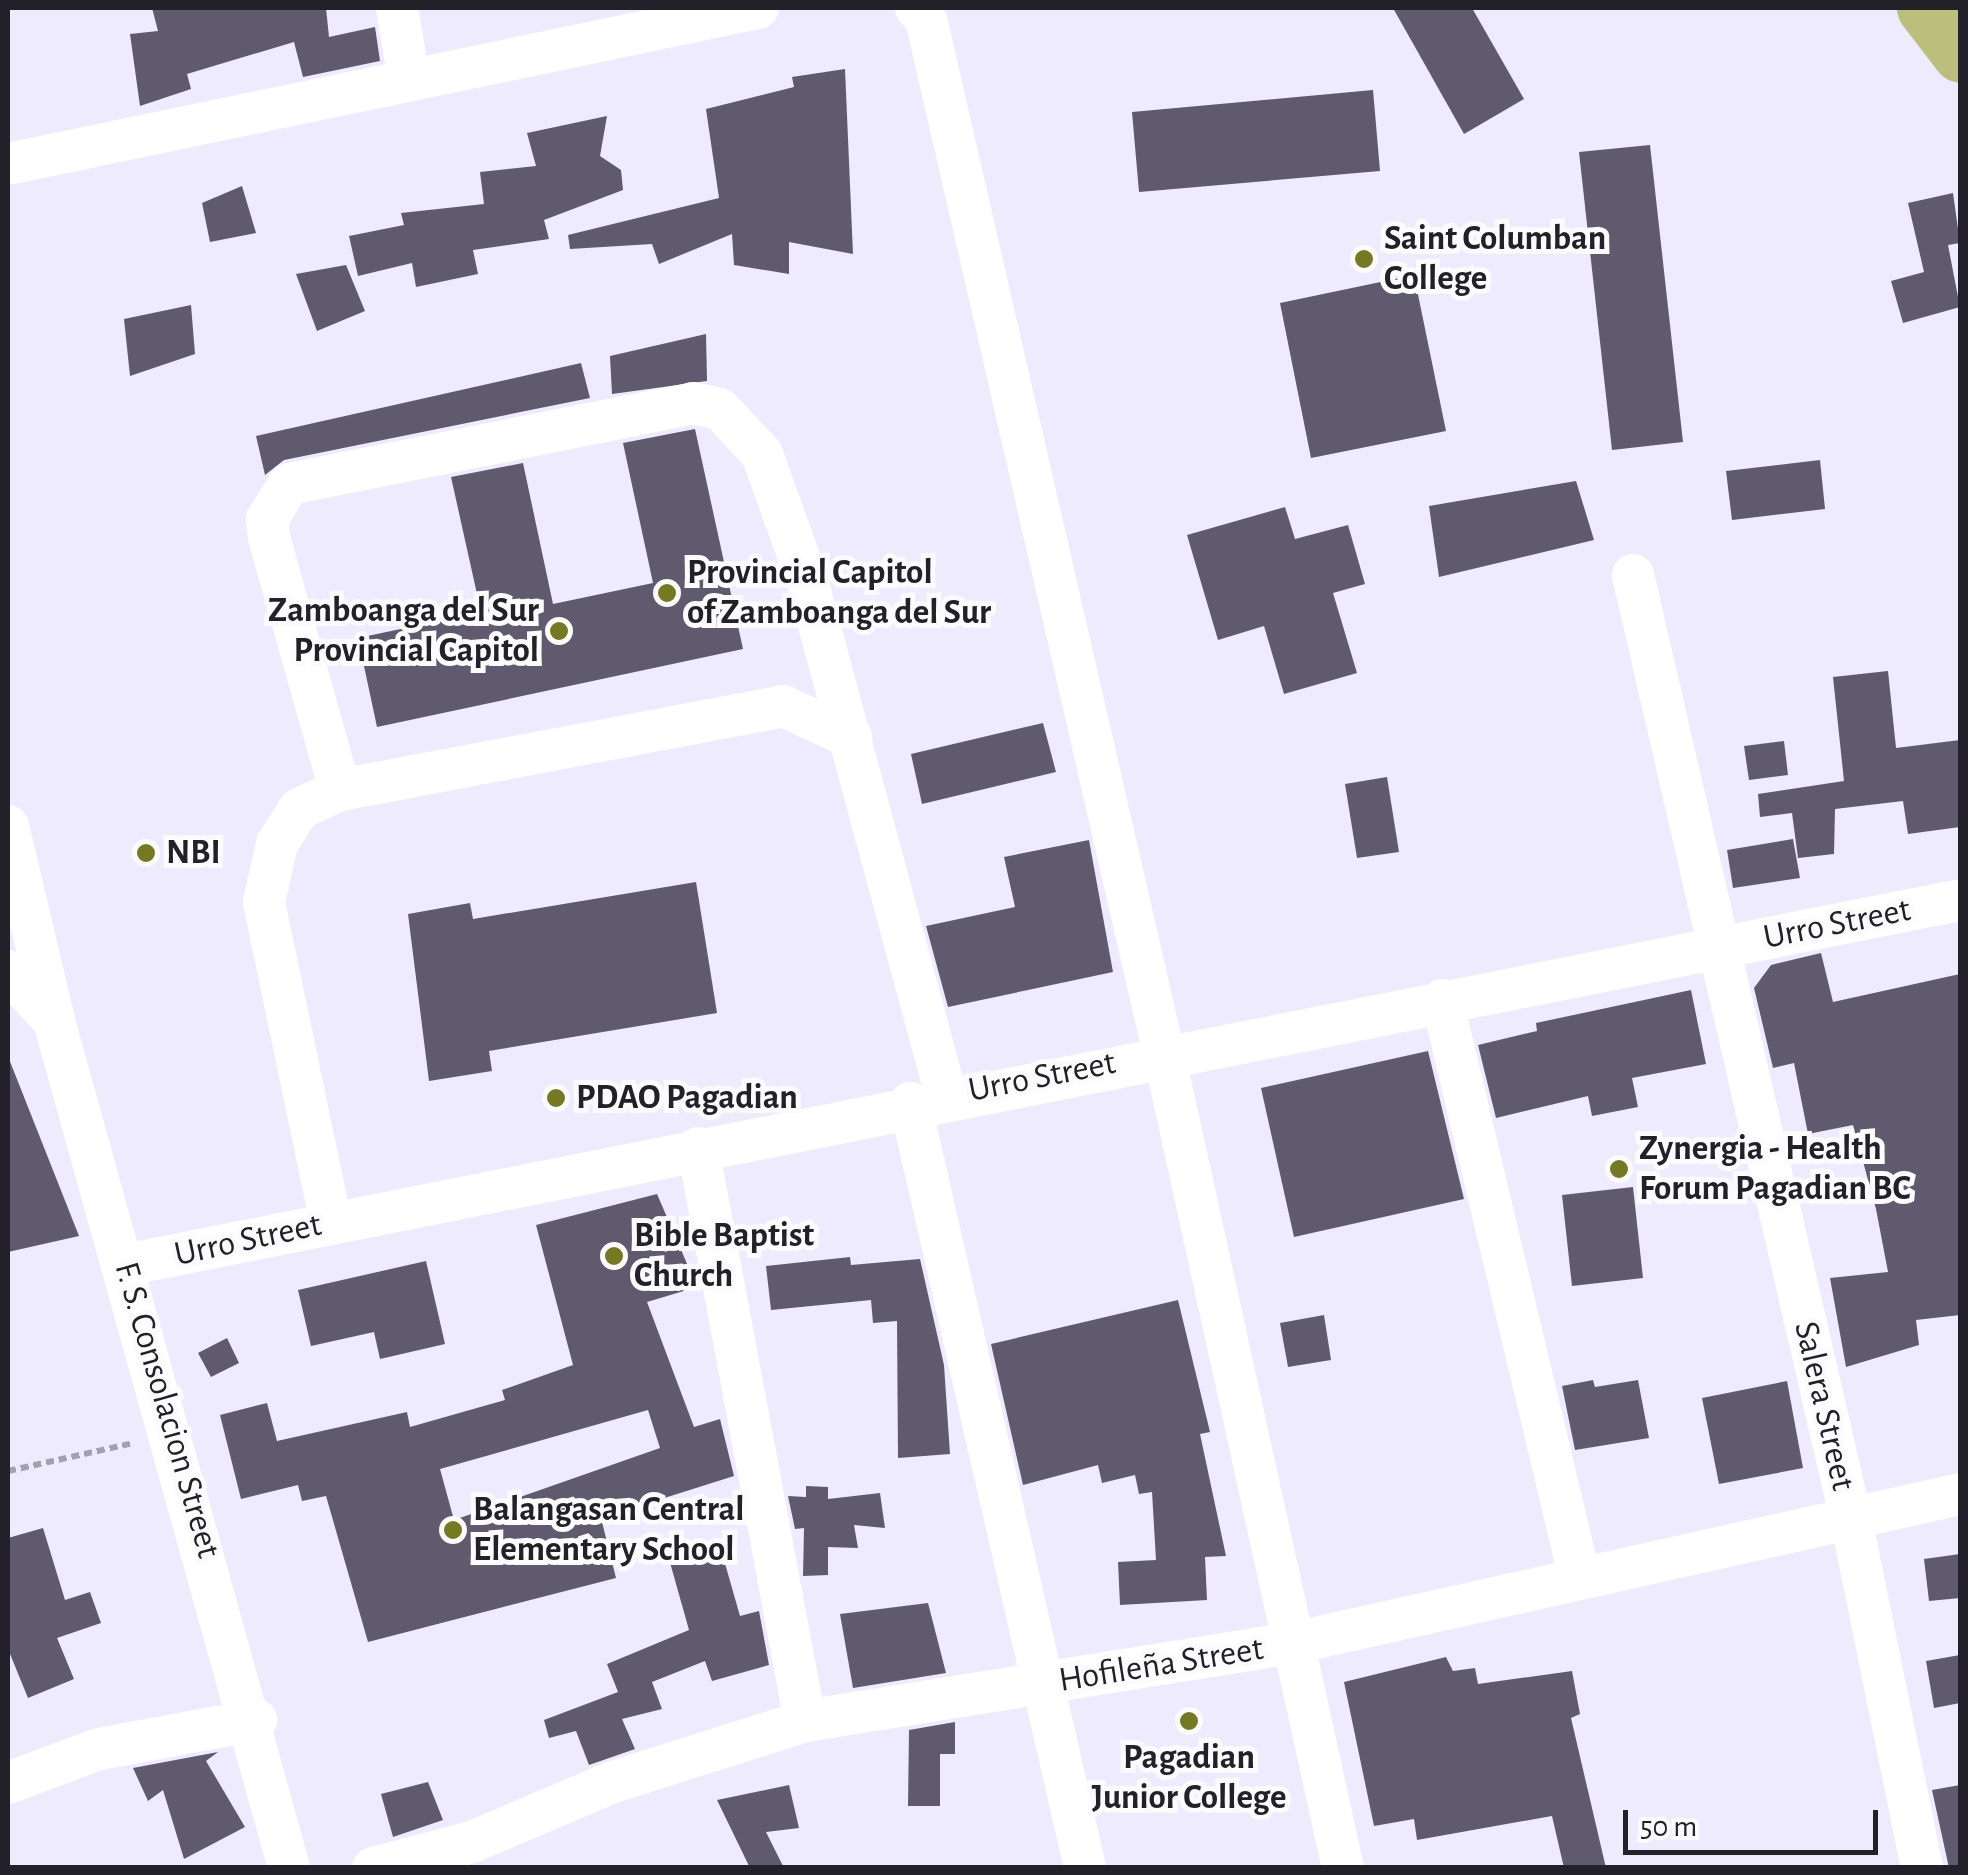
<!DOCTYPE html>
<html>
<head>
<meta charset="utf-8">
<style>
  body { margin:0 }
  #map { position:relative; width:1968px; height:1875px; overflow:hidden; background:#efebfe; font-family:"Alegreya Sans",sans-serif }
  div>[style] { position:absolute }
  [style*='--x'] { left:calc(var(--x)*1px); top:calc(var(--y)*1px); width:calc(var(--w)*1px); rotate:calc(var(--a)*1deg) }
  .building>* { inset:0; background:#5f5a6e }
  .path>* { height:6px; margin-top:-3px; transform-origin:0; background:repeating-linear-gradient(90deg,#a4a0af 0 8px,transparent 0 13px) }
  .minor>* { height:42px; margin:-21px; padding:0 21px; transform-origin:21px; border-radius:21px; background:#fff }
  .major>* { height:55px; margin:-27.5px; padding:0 27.5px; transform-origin:27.5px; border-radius:27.5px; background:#bcbf7b }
  .dots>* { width:28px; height:28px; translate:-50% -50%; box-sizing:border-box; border:5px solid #fbfbfb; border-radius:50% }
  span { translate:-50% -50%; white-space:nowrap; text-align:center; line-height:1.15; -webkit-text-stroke:10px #fbfbfb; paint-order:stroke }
  .poi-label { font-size:35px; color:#222028; font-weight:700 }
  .left { translate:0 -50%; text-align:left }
  .right { translate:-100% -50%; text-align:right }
  .street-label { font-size:35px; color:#222028 }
  .frame { position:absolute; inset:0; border:10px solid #222028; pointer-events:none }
  .scale { position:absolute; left:1623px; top:1810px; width:255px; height:45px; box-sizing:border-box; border:5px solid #222028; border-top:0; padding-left:12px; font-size:30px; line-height:35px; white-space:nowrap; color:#222028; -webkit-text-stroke:8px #fbfbfb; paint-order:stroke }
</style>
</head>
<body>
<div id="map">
  <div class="building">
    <div style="clip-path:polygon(152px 8px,326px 8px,329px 37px,375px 27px,380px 61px,303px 77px,294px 42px,187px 74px,191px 89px,140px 106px,130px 34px,158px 31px)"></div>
    <div style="clip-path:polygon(1393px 8px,1472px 8px,1524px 99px,1464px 134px)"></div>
    <div style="clip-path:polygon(845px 69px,853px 254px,789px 242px,789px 274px,734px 265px,732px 234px,659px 264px,652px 244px,570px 249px,568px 235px,719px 198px,706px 109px,794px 87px,792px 77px)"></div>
    <div style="clip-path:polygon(1373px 90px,1380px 171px,1139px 192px,1132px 112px)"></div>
    <div style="clip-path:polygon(607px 116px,600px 156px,621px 170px,623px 190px,544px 220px,549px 239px,473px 250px,478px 274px,416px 287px,412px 263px,358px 276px,349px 236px,404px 225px,401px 213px,484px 204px,480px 172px,536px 166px,527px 133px)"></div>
    <div style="clip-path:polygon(1650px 145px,1683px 442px,1612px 450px,1579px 152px)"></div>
    <div style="clip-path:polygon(242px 186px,256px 233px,210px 242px,202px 203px)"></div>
    <div style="clip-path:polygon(1953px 193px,1960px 243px,1948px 245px,1960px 307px,1903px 323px,1891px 281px,1924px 272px,1908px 203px)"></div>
    <div style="clip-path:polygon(346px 265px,365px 311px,317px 331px,296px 274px)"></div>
    <div style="clip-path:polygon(1414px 275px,1446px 431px,1311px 458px,1280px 303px)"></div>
    <div style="clip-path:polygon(191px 305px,195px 354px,130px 376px,124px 319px)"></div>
    <div style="clip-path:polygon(706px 334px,707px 381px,612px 394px,610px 356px)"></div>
    <div style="clip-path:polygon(581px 363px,590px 398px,284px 460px,265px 475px,256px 436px)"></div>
    <div style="clip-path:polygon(695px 429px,743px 649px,377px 727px,358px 638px,481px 612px,451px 477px,523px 463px,553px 604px,653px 583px,623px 443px)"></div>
    <div style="clip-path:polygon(1820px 460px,1825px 509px,1732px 520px,1726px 471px)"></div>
    <div style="clip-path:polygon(1576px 481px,1594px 540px,1439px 577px,1429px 506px)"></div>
    <div style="clip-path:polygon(1285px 507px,1295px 539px,1348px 525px,1365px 584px,1333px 593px,1357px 673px,1284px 694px,1264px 626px,1218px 640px,1187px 535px)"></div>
    <div style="clip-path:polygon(1888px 671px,1896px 748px,1960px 740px,1960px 827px,1908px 834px,1903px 801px,1835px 809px,1834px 854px,1798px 858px,1792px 813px,1760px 817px,1758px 794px,1844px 781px,1833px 677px)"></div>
    <div style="clip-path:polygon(1043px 723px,1056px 772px,922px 804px,911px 754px)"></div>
    <div style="clip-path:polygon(1784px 741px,1788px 775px,1749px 780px,1744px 746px)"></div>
    <div style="clip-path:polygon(1387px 777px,1399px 852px,1357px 858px,1345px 784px)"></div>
    <div style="clip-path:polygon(1793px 839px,1800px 878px,1733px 888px,1727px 850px)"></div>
    <div style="clip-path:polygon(1089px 840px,1113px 972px,948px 1007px,926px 926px,1015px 907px,1004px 857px)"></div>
    <div style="clip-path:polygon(696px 882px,717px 1013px,489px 1051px,492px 1071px,429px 1081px,408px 914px,470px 903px,473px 919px)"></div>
    <div style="clip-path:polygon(1821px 953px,1833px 1002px,1960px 974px,1960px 1315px,1916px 1320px,1919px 1345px,1846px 1367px,1830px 1278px,1888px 1272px,1876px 1209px,1853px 1125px,1808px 1134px,1794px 1063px,1773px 1068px,1754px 988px,1771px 965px)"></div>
    <div style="clip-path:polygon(1691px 990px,1706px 1064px,1632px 1078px,1638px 1107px,1592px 1116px,1588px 1096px,1496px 1118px,1478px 1045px,1537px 1031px,1536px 1023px)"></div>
    <div style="clip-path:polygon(1428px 1051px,1464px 1199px,1294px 1237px,1261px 1088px)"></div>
    <div style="clip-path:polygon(9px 1059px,79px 1236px,8px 1252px,8px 1060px)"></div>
    <div style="clip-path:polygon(1633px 1187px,1643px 1278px,1572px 1286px,1562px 1195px)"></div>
    <div style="clip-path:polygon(evenodd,657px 1194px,697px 1287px,647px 1302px,694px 1427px,720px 1419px,734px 1476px,601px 1518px,616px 1578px,368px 1642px,326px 1496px,302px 1501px,298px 1485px,241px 1499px,220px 1415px,267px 1403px,277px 1441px,407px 1412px,410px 1427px,505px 1400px,502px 1390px,573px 1365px,536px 1225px,657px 1194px,648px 1410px,660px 1448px,454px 1520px,440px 1469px,648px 1410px)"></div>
    <div style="clip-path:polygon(850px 1257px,851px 1265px,920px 1259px,944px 1365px,950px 1454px,898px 1458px,897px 1321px,873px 1323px,871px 1300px,771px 1310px,766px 1266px)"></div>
    <div style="clip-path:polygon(426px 1261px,445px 1344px,380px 1359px,374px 1332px,311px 1346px,298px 1290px)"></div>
    <div style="clip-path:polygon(1178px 1300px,1210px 1432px,1200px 1434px,1226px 1556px,1205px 1557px,1207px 1600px,1120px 1605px,1118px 1562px,1156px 1560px,1152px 1492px,1139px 1494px,1135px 1475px,1102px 1483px,1098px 1465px,1023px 1485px,991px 1344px)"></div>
    <div style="clip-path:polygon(1324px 1315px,1331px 1360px,1288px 1367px,1280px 1323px)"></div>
    <div style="clip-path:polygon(227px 1338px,239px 1363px,211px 1377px,198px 1353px)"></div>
    <div style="clip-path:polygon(1593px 1380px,1595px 1387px,1638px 1380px,1649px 1438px,1575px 1450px,1562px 1386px)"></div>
    <div style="clip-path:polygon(1787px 1381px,1803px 1468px,1719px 1484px,1702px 1398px)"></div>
    <div style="clip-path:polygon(806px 1486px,828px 1487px,828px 1499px,880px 1493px,885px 1528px,854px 1525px,858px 1548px,828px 1547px,828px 1575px,803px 1576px,804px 1528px,795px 1529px,788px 1496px,806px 1497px)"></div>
    <div style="clip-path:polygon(43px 1528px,65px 1600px,90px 1592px,101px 1623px,57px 1638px,74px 1679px,28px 1698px,8px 1649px,8px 1538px)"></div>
    <div style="clip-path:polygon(720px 1546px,740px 1616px,759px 1611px,769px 1665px,712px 1681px,705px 1661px,652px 1682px,662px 1709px,622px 1719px,635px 1749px,589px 1765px,576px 1731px,549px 1738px,544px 1720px,618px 1692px,607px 1664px,689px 1630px,669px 1559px)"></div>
    <div style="clip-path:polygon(1960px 1554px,1960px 1598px,1929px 1601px,1924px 1559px)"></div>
    <div style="clip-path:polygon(928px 1603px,946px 1673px,853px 1688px,840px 1614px)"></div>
    <div style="clip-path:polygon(1960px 1655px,1960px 1703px,1934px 1708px,1926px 1661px)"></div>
    <div style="clip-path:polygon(1446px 1657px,1453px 1671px,1475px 1668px,1478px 1684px,1572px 1671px,1580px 1714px,1571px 1718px,1606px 1868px,1564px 1868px,1552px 1816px,1417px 1840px,1414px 1819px,1374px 1826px,1344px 1682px)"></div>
    <div style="clip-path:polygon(955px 1722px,955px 1754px,940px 1754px,940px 1806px,908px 1806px,909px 1730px)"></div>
    <div style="clip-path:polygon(218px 1752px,206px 1761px,245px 1827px,184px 1859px,163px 1790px,148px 1801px,133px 1768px)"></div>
    <div style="clip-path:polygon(428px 1782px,443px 1820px,393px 1837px,381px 1794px)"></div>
    <div style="clip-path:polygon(789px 1785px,799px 1828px,766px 1832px,784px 1868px,750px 1868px,717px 1800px)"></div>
    <div style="clip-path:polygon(1960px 1785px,1960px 1868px,1949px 1868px,1932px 1790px)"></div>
  </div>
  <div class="path">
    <div style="--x:8;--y:1471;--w:128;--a:-12.6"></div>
  </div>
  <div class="minor">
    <div style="--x:397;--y:8;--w:67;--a:80.5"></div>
    <div style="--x:916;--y:8;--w:15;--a:48"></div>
    <div style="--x:926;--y:19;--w:1062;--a:77.05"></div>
    <div style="--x:1164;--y:1054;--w:833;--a:77.6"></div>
    <div style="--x:8;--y:164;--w:766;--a:-11.75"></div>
    <div style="--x:1633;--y:575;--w:969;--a:77"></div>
    <div style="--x:1851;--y:1519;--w:356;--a:78.5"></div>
    <div style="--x:340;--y:790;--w:262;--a:-105.7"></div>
    <div style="--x:269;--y:538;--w:19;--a:-96"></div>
    <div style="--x:267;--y:519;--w:41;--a:-57.8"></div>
    <div style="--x:289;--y:484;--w:412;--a:-11.3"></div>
    <div style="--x:693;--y:403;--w:28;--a:13"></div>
    <div style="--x:720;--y:409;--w:62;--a:47"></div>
    <div style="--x:762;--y:454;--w:134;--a:70.3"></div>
    <div style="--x:807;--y:580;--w:533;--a:74.9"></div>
    <div style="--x:8;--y:826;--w:199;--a:76.7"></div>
    <div style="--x:8;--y:971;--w:68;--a:47.4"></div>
    <div style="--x:54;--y:1021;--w:879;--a:74.49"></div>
    <div style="--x:1442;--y:1000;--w:595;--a:76.59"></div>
    <div style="--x:910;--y:1103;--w:785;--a:77.11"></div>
    <div style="--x:698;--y:1148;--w:583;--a:79.42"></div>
    <div style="--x:331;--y:1223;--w:328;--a:-101.8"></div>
    <div style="--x:264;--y:902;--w:59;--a:-77.4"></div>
    <div style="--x:277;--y:844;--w:41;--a:-57.8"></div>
    <div style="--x:299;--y:809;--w:45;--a:-24.9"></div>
    <div style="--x:340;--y:790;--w:451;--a:-10.7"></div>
    <div style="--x:783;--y:706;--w:75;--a:24.5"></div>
    <div style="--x:125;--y:1265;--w:1871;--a:-11.25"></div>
    <div style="--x:8;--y:1783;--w:97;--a:-20.5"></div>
    <div style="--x:99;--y:1749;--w:160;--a:-10.5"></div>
    <div style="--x:373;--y:1868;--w:102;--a:-14.7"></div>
    <div style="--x:472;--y:1842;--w:153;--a:-23.1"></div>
    <div style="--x:613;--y:1782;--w:201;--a:-17.6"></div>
    <div style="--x:805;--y:1721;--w:494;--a:-9.1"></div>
    <div style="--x:1293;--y:1643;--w:683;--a:-12.59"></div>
  </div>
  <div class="major">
    <div style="--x:1924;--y:8;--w:59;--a:52.5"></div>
  </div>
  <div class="dots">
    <div style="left:1364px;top:259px;background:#747922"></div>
    <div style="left:667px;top:593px;background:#747922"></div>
    <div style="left:559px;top:631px;background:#747922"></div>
    <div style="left:146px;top:853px;background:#747922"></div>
    <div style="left:556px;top:1098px;background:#747922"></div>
    <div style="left:1619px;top:1169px;background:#747922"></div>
    <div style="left:614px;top:1256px;background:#747922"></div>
    <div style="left:453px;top:1530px;background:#747922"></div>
    <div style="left:1189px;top:1721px;background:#747922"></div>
  </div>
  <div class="poi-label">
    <span class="left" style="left:1384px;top:259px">Saint Columban<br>College</span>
    <span class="left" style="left:687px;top:593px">Provincial Capitol<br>of Zamboanga del Sur</span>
    <span class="right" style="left:539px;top:631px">Zamboanga del Sur<br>Provincial Capitol</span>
    <span class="left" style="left:166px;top:853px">NBI</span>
    <span class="left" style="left:576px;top:1098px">PDAO Pagadian</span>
    <span class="left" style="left:1639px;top:1169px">Zynergia - Health<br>Forum Pagadian BC</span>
    <span class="left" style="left:634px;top:1256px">Bible Baptist<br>Church</span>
    <span class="left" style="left:473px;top:1530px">Balangasan Central<br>Elementary School</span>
    <span style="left:1189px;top:1778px">Pagadian<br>Junior College</span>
  </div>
  <div class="street-label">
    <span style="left:1837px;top:924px;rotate:-11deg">Urro Street</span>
    <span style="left:1042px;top:1077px;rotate:-11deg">Urro Street</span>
    <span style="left:248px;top:1240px;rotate:-12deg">Urro Street</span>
    <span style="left:1824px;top:1406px;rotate:77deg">Salera Street</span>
    <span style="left:167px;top:1410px;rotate:74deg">F. S. Consolacion Street</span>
    <span style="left:1161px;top:1665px;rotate:-9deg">Hofileña Street</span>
  </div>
  <div class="frame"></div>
  <div class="scale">50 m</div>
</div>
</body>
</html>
